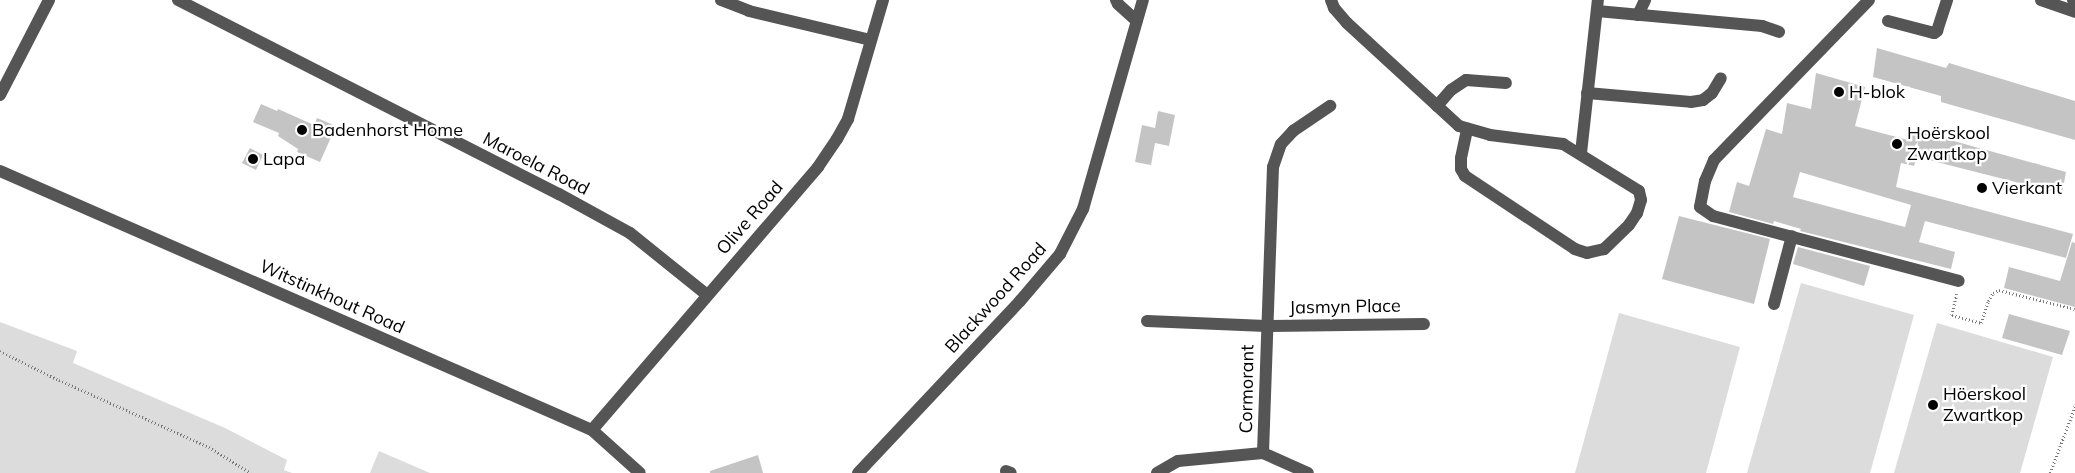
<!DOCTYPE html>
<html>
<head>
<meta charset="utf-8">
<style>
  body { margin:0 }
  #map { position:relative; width:2075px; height:473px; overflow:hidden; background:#fff; font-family:Mulish,sans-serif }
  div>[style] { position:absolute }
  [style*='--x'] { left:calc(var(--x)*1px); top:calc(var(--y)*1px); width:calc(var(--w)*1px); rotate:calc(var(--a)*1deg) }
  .green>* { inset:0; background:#dcdcdc }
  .building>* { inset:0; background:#c4c4c4 }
  .path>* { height:2.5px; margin-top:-1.25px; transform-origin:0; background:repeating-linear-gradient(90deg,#777 0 1px,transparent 0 3.5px) }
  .minor>* { height:12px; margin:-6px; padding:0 6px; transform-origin:6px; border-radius:6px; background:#555 }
  .dots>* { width:14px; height:14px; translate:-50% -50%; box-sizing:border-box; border:2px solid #fff; border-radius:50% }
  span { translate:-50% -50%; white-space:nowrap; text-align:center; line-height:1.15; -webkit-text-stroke:4.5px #fff; paint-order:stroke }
  .poi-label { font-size:18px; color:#000 }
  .left { translate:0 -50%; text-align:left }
  .street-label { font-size:18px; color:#000 }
</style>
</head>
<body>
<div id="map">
  <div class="green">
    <div style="clip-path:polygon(1801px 283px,1914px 315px,1870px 473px,1747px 473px)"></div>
    <div style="clip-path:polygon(1619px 313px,1740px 347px,1706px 473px,1575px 473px)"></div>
    <div style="clip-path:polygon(0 322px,77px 351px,73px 363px,225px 428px,287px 460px,284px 470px,292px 473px,0 473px)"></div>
    <div style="clip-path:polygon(1937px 323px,2053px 357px,2020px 473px,1894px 473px)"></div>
    <div style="clip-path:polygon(379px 451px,430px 473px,370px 473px)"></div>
  </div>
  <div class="building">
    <div style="clip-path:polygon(1877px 48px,1946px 68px,1949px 63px,2075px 101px,2075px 140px,1941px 102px,1941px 96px,1873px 77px)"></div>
    <div style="clip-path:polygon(evenodd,1816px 73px,1865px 87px,1855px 126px,1908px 140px,1914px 130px,2066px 172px,2062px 194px,1917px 157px,1914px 166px,1901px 163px,1896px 187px,2073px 234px,2066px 258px,1925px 221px,1919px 242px,1955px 252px,1951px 269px,1800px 231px,1801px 229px,1774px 221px,1773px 224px,1729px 212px,1737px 182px,1749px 186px,1766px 129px,1782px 134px,1787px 103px,1811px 109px,1816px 73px,1800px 172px,1911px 205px,1905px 227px,1793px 197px,1800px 172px)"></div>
    <div style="clip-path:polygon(261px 104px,277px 111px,278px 109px,314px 125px,317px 118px,336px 126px,320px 162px,297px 152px,298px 149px,278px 136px,279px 133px,253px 122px)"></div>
    <div style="clip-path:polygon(1158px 111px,1175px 115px,1169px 146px,1155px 143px,1151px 165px,1135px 162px,1142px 125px,1155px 128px)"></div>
    <div style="clip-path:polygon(250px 148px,263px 155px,256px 170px,242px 163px)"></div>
    <div style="clip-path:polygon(1679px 216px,1770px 239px,1754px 304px,1662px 279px)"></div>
    <div style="clip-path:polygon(2072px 242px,2075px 243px,2075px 307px,2004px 288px,2009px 267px,2060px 281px)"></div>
    <div style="clip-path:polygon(1798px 247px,1870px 266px,1864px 286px,1793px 264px)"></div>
    <div style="clip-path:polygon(2009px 314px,2070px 331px,2062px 355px,2002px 338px)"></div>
    <div style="clip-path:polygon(758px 455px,763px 473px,710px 473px,710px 471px)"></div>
  </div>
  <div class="path">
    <div style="--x:1957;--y:294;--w:22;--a:103"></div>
    <div style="--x:1952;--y:315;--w:30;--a:15"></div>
    <div style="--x:1981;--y:323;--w:23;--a:-72"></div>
    <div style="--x:1988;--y:301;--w:9;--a:-58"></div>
    <div style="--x:1993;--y:293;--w:7;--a:-27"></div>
    <div style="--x:1999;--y:290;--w:78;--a:14"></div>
    <div style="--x:0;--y:351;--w:66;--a:26.2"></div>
    <div style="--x:59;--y:380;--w:164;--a:24.1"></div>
    <div style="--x:209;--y:447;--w:49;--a:31.8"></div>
    <div style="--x:2050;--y:473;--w:72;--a:-69.5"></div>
  </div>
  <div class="minor">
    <div style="--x:178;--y:0;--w:428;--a:27"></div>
    <div style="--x:559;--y:194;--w:81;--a:28.8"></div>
    <div style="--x:630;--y:233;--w:99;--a:38.8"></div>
    <div style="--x:721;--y:0;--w:30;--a:21"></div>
    <div style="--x:749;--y:11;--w:125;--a:13.4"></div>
    <div style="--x:1116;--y:0;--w:4;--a:63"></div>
    <div style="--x:1118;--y:4;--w:25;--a:42"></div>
    <div style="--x:1331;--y:0;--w:9;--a:69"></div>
    <div style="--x:1334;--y:8;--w:20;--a:49"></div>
    <div style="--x:1347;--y:23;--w:152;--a:42.6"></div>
    <div style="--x:1459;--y:126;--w:32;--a:16"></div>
    <div style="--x:1490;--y:135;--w:74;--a:7"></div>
    <div style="--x:1563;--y:144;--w:89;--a:31.7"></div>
    <div style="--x:1639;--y:191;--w:9;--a:77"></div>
    <div style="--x:1641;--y:200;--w:14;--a:107"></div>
    <div style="--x:1637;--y:213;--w:14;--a:124"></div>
    <div style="--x:1629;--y:225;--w:35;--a:136"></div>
    <div style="--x:1604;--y:249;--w:17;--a:167"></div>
    <div style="--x:1587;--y:253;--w:13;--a:-162"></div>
    <div style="--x:1575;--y:249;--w:132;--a:-146.4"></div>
    <div style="--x:1465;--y:176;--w:8;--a:-120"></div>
    <div style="--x:1461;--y:169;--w:11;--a:-90"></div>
    <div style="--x:1461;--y:158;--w:30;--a:-78"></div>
    <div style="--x:1869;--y:0;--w:223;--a:134.1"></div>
    <div style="--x:1714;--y:160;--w:23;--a:113"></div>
    <div style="--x:1705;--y:181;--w:26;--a:101"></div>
    <div style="--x:1700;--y:207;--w:16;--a:35"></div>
    <div style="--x:1713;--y:216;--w:254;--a:14.8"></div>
    <div style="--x:2041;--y:0;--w:36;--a:19"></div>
    <div style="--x:2073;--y:0;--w:2;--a:27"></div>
    <div style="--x:1597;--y:11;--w:166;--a:5.2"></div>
    <div style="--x:1762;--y:26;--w:18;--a:19"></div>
    <div style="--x:1638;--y:15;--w:17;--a:-65"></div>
    <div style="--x:1888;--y:21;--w:48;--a:14.6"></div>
    <div style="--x:1934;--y:33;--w:4;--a:-34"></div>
    <div style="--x:1937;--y:31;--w:33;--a:-72"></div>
    <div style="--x:1587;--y:93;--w:104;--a:4.9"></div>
    <div style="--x:1691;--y:102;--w:12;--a:-9"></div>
    <div style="--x:1703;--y:100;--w:11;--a:-38"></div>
    <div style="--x:1712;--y:93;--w:17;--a:-59"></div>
    <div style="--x:0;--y:95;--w:107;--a:-62.7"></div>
    <div style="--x:1437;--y:106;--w:21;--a:-49"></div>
    <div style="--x:1451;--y:90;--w:18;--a:-34"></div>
    <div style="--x:1466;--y:80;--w:40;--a:4.3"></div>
    <div style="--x:1581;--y:153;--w:154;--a:-83.7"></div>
    <div style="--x:0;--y:171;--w:646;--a:23.63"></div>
    <div style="--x:592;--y:430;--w:64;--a:41.9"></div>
    <div style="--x:1774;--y:304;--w:70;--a:-75.2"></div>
    <div style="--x:1147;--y:321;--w:119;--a:2.4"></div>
    <div style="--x:1266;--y:326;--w:158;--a:-0.7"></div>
    <div style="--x:592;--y:430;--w:347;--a:-49.3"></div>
    <div style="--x:818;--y:167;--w:34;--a:-56"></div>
    <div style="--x:837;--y:139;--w:23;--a:-61"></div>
    <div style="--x:848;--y:119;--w:124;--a:-73.6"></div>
    <div style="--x:1263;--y:453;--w:286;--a:-88"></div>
    <div style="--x:1273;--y:167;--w:24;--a:-71"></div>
    <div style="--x:1281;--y:144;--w:18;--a:-47"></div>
    <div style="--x:1293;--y:131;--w:45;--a:-34"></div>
    <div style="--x:1006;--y:471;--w:5;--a:22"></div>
    <div style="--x:858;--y:473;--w:236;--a:-46.7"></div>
    <div style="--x:1020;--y:301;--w:62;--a:-49.6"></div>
    <div style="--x:1060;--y:254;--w:51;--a:-62.9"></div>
    <div style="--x:1083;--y:209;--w:217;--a:-74"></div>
    <div style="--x:1157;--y:473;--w:24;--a:-30"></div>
    <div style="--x:1178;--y:461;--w:85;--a:-5.4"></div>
    <div style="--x:1263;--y:453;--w:49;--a:24"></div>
  </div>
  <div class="dots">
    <div style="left:1839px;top:92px;background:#000"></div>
    <div style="left:302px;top:130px;background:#000"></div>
    <div style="left:1897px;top:144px;background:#000"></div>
    <div style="left:253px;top:159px;background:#000"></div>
    <div style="left:1982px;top:188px;background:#000"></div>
    <div style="left:1933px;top:405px;background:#000"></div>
  </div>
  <div class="poi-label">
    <span class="left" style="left:1849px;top:92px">H-blok</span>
    <span class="left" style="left:312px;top:130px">Badenhorst Home</span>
    <span class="left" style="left:1907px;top:144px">Hoërskool<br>Zwartkop</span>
    <span class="left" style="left:263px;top:159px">Lapa</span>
    <span class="left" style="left:1992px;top:188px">Vierkant</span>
    <span class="left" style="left:1943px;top:405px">Höerskool<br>Zwartkop</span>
  </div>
  <div class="street-label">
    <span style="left:536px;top:164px;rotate:27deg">Maroela Road</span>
    <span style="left:750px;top:218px;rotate:-49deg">Olive Road</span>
    <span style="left:332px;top:297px;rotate:24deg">Witstinkhout Road</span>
    <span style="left:996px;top:298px;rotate:-48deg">Blackwood Road</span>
    <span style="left:1345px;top:307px;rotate:-1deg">Jasmyn Place</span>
    <span style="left:1247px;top:389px;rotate:-89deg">Cormorant</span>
  </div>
</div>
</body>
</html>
